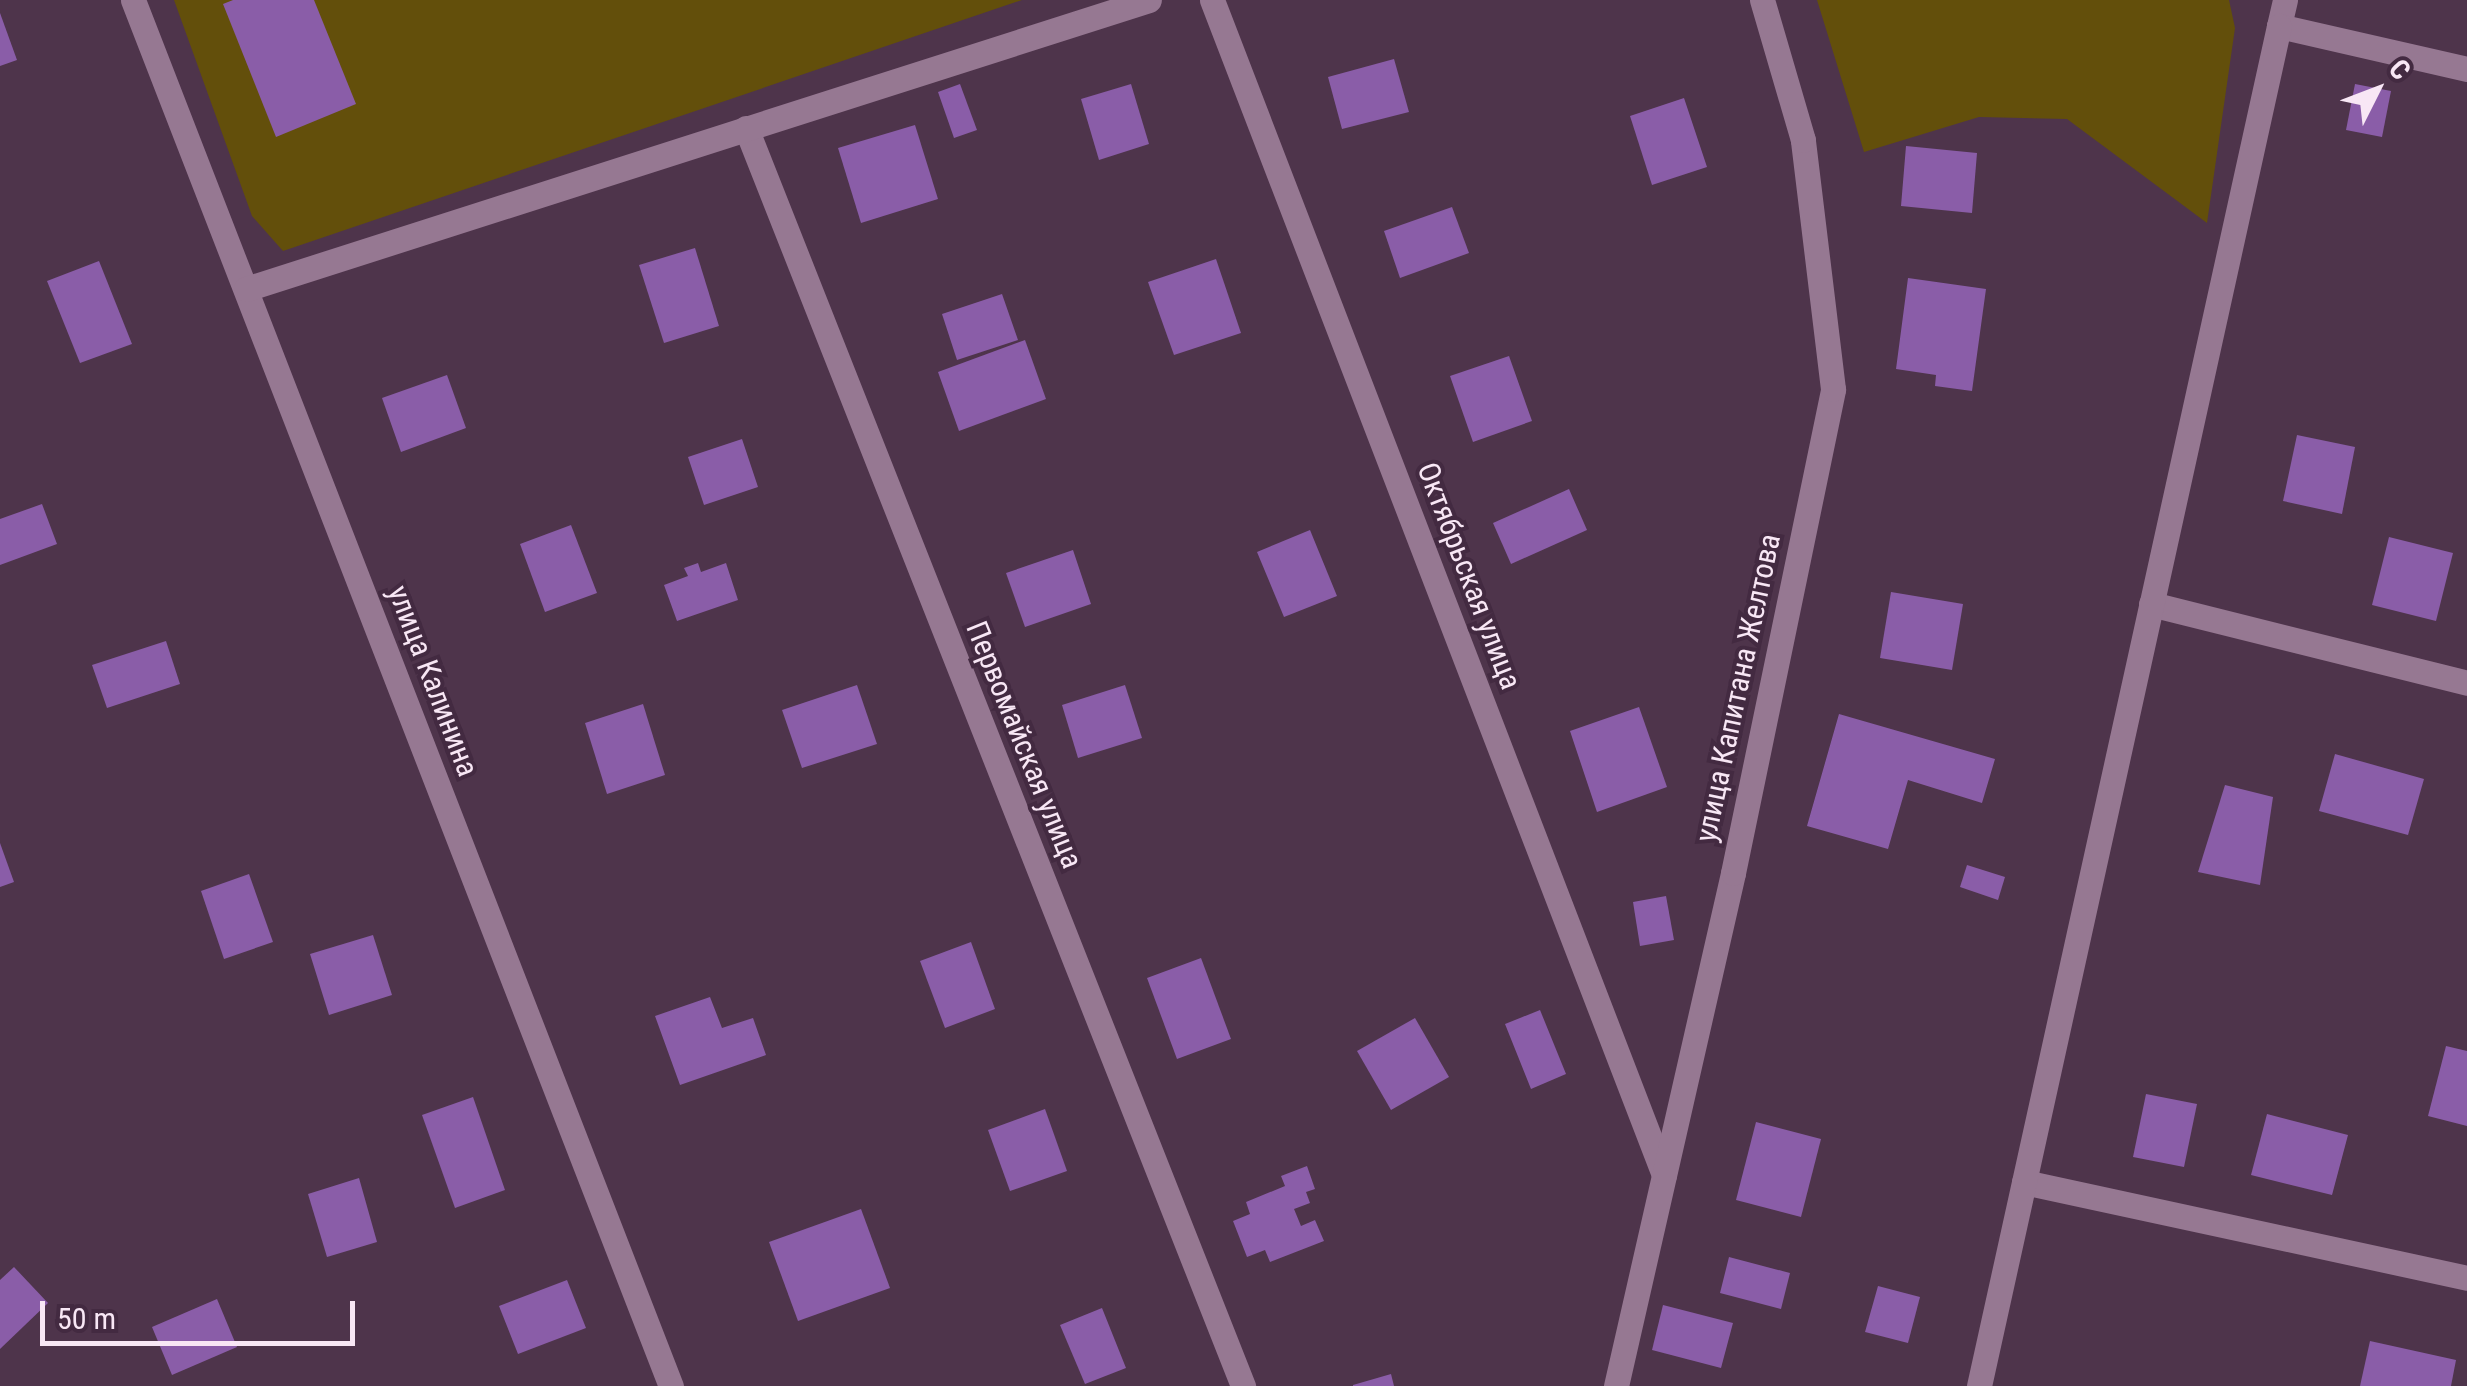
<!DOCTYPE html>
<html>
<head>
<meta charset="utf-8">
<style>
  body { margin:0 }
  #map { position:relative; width:2467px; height:1386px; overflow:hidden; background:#4e344b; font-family:"Roboto Condensed",sans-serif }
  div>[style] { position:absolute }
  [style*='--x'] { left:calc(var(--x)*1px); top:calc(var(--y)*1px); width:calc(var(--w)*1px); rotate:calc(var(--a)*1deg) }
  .green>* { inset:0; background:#634f0b }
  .building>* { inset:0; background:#8a5da8 }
  .minor>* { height:25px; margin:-12.5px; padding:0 12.5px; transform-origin:12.5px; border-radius:12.5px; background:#967892 }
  span { translate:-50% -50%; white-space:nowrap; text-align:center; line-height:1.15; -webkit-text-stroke:8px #432a41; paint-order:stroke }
  .street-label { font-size:30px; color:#f8e7f5 }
  .north { position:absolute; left:2327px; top:40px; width:100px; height:100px; -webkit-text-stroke:8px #432a41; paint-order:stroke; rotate:48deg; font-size:28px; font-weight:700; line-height:40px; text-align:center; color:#f8e7f5 }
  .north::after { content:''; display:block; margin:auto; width:35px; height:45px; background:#f8e7f5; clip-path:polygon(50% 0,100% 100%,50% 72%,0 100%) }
  .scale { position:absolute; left:40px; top:1301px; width:315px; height:45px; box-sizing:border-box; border:5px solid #f8e7f5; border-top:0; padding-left:12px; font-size:30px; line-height:35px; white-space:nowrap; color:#f8e7f5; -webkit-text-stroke:8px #432a41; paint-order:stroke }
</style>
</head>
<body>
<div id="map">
  <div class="green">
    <div style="clip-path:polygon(174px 0,1022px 0,283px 251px,252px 216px)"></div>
    <div style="clip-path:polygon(1817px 0,2229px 0,2235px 28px,2207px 223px,2067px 119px,1979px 117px,1864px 152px)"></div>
  </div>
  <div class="building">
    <div style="clip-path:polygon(233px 0,314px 0,356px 104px,276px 137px,223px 4px)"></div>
    <div style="clip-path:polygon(0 13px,17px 60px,0 66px)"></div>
    <div style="clip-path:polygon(1394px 59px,1409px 112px,1342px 129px,1328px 77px)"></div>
    <div style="clip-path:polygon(960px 84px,977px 130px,954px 138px,938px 92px)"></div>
    <div style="clip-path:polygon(1131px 84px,1149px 144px,1099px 160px,1081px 99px)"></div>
    <div style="clip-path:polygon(2355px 84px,2391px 91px,2382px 137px,2346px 130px)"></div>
    <div style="clip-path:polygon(1684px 98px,1707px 167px,1652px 185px,1630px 116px)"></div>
    <div style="clip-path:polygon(915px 125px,938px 199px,861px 223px,838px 148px)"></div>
    <div style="clip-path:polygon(1906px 146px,1977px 153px,1972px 213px,1901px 206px)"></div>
    <div style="clip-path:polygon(1452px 207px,1469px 253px,1400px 278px,1384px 231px)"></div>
    <div style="clip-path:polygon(695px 248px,719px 326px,664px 343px,639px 265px)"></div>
    <div style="clip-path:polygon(1216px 259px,1241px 333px,1174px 355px,1148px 282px)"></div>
    <div style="clip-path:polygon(99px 261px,132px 344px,80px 363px,47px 281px)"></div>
    <div style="clip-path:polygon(1908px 278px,1986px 289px,1972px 391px,1935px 386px,1936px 375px,1896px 369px)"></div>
    <div style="clip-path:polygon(1002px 294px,1018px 340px,957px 360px,942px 314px)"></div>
    <div style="clip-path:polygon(1025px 340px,1046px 399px,959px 431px,938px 372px)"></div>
    <div style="clip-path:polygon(1509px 356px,1532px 421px,1473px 442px,1450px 376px)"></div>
    <div style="clip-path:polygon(447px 375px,466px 428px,401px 452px,382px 398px)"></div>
    <div style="clip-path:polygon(2297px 435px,2355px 447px,2342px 514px,2283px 501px)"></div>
    <div style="clip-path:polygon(742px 439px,758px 487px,704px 505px,688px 457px)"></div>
    <div style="clip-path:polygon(1569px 489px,1587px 530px,1511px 564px,1493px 523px)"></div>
    <div style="clip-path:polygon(42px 504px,57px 544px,0 565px,0 519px)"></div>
    <div style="clip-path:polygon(571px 525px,597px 593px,545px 612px,520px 544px)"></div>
    <div style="clip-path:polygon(1310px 530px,1337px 596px,1284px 617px,1257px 552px)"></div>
    <div style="clip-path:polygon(2389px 537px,2453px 553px,2436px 621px,2372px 605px)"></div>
    <div style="clip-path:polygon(1073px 550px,1091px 604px,1025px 627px,1006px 573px)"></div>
    <div style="clip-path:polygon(698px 563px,701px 572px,726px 563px,738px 600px,677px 621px,664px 585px,688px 576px,684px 568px)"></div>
    <div style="clip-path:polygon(1891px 592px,1963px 604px,1952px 670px,1880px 658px)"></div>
    <div style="clip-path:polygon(166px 641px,180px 684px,107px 708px,92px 665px)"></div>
    <div style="clip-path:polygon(857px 685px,877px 744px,802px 768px,782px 710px)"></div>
    <div style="clip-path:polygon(1125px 685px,1142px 738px,1078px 758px,1062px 705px)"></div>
    <div style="clip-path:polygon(643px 704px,665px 775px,607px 794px,585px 723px)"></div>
    <div style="clip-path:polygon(1639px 707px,1667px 787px,1597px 812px,1570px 731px)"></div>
    <div style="clip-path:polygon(1839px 714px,1995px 759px,1982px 803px,1908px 780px,1888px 849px,1807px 826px)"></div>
    <div style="clip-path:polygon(2335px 754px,2424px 779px,2408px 835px,2319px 811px)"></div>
    <div style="clip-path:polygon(2225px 785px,2273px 797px,2260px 885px,2198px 872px)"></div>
    <div style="clip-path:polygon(0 843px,14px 882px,0 887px)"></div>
    <div style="clip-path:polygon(1967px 865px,2005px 877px,1998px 900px,1960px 887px)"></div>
    <div style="clip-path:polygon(249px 874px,273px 942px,224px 959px,201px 891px)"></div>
    <div style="clip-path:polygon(1666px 896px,1674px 940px,1640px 946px,1633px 902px)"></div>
    <div style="clip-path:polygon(373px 935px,392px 995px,329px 1015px,310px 954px)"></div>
    <div style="clip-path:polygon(971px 942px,995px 1009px,945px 1028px,920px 961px)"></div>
    <div style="clip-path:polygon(1201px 958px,1231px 1039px,1177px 1059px,1147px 978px)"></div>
    <div style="clip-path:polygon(710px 997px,722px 1028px,753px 1018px,766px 1055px,680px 1085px,655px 1016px)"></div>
    <div style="clip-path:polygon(1540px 1010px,1566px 1074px,1531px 1089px,1505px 1024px)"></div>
    <div style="clip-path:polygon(1415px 1018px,1449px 1077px,1391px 1110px,1357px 1051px)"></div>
    <div style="clip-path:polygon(2446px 1046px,2467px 1051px,2467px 1126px,2428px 1116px)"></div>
    <div style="clip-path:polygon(2146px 1094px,2197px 1104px,2184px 1167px,2133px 1157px)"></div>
    <div style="clip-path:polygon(473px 1097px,505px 1190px,455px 1208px,422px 1115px)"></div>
    <div style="clip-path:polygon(1045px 1109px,1067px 1171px,1010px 1191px,988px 1130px)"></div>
    <div style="clip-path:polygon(2267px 1114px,2348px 1135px,2332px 1195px,2251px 1175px)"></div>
    <div style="clip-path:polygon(1756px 1122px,1821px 1139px,1801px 1217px,1736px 1200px)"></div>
    <div style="clip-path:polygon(1307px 1166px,1315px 1189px,1306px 1192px,1310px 1203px,1294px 1209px,1301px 1226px,1315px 1220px,1324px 1241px,1270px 1262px,1265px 1250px,1247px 1257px,1233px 1221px,1250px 1214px,1246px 1202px,1285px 1186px,1281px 1176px)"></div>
    <div style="clip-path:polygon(359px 1178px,377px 1242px,327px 1257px,308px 1194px)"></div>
    <div style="clip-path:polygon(861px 1209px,890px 1288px,798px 1321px,769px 1242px)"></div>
    <div style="clip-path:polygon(1729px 1257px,1790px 1273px,1781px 1309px,1720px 1293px)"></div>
    <div style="clip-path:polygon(14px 1267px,48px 1303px,0 1349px,0 1280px)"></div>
    <div style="clip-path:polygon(567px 1280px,586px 1328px,518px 1354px,499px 1306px)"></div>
    <div style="clip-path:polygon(1878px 1286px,1920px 1297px,1908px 1343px,1865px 1332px)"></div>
    <div style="clip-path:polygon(217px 1299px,237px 1347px,172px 1375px,152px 1327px)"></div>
    <div style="clip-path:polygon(1663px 1305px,1733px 1323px,1721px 1368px,1652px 1350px)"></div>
    <div style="clip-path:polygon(1102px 1308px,1126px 1368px,1085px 1384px,1060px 1325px)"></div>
    <div style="clip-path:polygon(2370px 1341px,2456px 1360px,2451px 1386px,2360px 1386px)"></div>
    <div style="clip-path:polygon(1391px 1374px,1394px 1386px,1353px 1386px,1353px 1385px)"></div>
  </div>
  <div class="minor">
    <div style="--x:133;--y:0;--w:1487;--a:68.79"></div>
    <div style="--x:1212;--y:0;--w:1259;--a:68.96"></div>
    <div style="--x:2285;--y:0;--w:27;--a:103"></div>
    <div style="--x:2279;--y:26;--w:193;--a:12.9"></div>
    <div style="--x:746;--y:128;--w:1353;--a:68.44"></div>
    <div style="--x:246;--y:289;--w:948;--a:-17.75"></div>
    <div style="--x:2151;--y:604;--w:326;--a:14"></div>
    <div style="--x:2024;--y:1182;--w:453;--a:12.2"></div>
    <div style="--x:1616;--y:1386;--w:526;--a:-77.15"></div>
    <div style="--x:1733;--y:873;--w:494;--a:-78.3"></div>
    <div style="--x:1833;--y:389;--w:251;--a:-96.9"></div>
    <div style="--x:1803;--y:140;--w:146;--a:-106.3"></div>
    <div style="--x:1979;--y:1386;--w:1393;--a:-77.56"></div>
  </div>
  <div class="street-label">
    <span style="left:1469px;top:576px;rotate:69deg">Октябрьская улица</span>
    <span style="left:433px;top:681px;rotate:69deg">улица Калинина</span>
    <span style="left:1738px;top:688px;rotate:-78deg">улица Капитана Желтова</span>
    <span style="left:1024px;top:745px;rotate:68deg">Первомайская улица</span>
  </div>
  <div class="north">С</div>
  <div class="scale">50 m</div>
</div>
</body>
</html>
